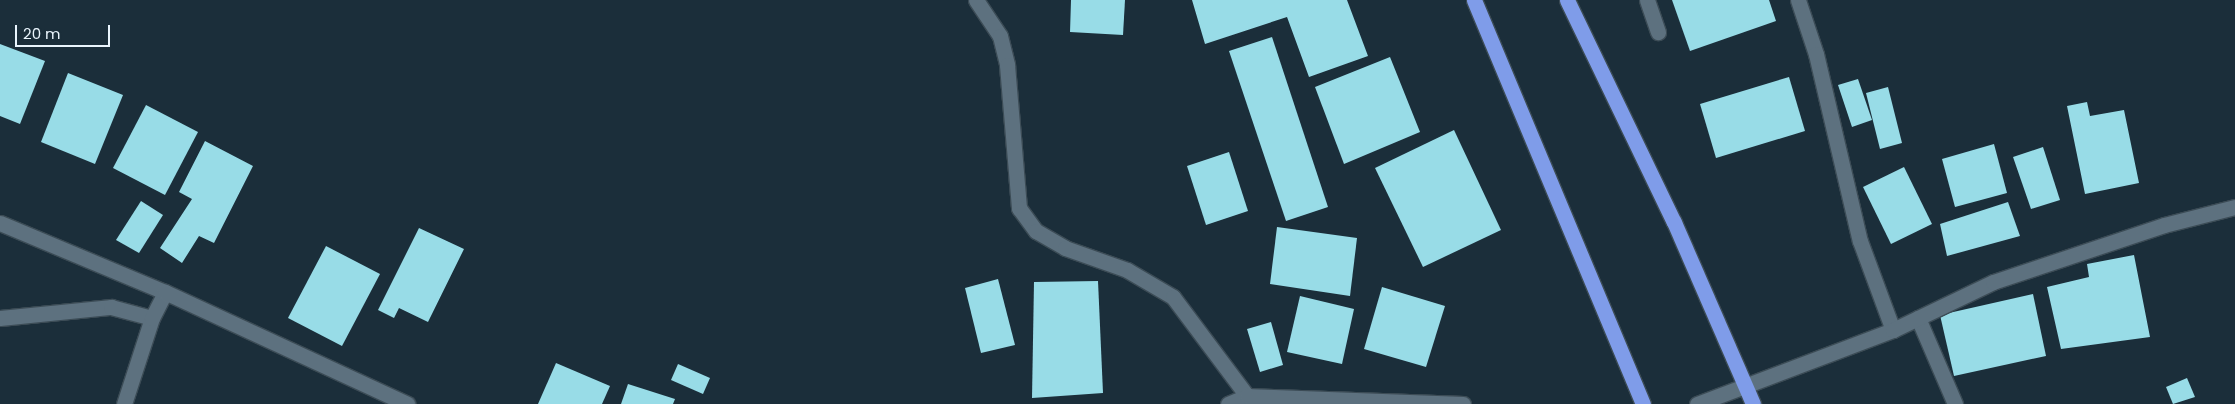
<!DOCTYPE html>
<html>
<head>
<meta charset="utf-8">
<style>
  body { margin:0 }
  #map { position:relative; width:2235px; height:404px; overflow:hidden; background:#1b2e3a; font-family:Poppins,sans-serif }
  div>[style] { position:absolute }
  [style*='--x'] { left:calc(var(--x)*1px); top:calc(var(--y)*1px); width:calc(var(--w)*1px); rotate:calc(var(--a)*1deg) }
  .building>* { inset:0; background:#98dce7 }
  .roads { filter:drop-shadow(1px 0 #3c4c56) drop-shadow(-1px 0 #3c4c56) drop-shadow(0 1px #3c4c56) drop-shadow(0 -1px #3c4c56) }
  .lane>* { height:15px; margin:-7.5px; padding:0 7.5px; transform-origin:7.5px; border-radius:7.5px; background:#5d717f }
  .street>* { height:15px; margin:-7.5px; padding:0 7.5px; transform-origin:7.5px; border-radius:7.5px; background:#5d717f }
  .secondary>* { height:15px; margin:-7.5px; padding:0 7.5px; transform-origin:7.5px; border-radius:7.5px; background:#5d717f }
  .highway>* { height:15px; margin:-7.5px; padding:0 7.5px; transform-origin:7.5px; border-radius:7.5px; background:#7f9ce9 }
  span { translate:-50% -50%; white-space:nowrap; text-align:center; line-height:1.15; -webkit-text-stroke:5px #1b2e3a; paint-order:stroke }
  .scale { position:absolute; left:15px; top:25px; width:95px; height:22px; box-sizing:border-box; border:2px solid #eaf5fd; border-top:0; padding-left:6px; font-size:15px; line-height:18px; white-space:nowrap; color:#eaf5fd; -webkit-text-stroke:4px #1b2e3a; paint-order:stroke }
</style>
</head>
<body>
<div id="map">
  <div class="building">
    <div style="clip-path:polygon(1071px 0,1125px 0,1123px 35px,1070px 32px)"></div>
    <div style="clip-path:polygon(1192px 0,1347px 0,1368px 56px,1309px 77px,1287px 17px,1205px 44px)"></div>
    <div style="clip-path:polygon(1672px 0,1769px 0,1776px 21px,1690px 51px)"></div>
    <div style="clip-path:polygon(1272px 37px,1328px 207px,1286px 221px,1229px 51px)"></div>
    <div style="clip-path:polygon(0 44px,45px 61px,20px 124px,0 116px)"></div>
    <div style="clip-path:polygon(1390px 57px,1420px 132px,1344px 164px,1315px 87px)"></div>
    <div style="clip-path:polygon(68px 73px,123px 95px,95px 164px,41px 142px)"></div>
    <div style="clip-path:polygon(1789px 77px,1805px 131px,1716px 158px,1700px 104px)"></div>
    <div style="clip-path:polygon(1858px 79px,1872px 120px,1852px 127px,1838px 85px)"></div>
    <div style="clip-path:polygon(1888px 87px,1902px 143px,1880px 149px,1866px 93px)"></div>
    <div style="clip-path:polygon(2087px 102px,2090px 116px,2124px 110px,2139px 183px,2085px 194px,2067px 106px)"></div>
    <div style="clip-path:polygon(146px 105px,198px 132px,165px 195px,113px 168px)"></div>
    <div style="clip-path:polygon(1454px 130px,1501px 230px,1423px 267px,1375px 168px)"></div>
    <div style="clip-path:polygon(205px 141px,253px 166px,214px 243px,199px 236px,182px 263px,160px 248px,192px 199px,179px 192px)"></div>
    <div style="clip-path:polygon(1994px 144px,2007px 193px,1955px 207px,1942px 159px)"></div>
    <div style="clip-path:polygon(2043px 147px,2060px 200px,2031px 209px,2013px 157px)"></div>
    <div style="clip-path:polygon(1229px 152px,1248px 211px,1206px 225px,1187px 166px)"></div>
    <div style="clip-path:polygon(1904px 167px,1932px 224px,1891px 244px,1863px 187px)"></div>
    <div style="clip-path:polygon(141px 201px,163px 215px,139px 253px,116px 240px)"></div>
    <div style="clip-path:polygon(2008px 202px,2020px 236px,1947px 256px,1940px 224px)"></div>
    <div style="clip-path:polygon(1277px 227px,1357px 238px,1350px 296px,1270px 284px)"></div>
    <div style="clip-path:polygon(419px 228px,464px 249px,428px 322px,399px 308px,394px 318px,378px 310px)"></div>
    <div style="clip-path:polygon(326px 246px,380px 274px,342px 346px,288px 318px)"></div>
    <div style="clip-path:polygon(2134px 255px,2150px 337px,2061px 349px,2047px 287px,2089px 277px,2087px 264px)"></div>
    <div style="clip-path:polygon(998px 279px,1015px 345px,981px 353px,965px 288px)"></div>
    <div style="clip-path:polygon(1098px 281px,1103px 393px,1032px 398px,1034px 282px)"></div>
    <div style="clip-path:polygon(1382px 287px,1445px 306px,1426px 367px,1364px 349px)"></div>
    <div style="clip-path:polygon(2033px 294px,2046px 356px,1954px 376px,1940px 315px)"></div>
    <div style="clip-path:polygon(1300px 296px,1354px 309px,1342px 364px,1287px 352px)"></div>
    <div style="clip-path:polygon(1271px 322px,1283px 365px,1260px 372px,1247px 329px)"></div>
    <div style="clip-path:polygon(556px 363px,610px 386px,602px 404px,538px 404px)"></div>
    <div style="clip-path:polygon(678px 364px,710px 378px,703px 394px,671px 380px)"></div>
    <div style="clip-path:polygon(2187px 378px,2195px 397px,2173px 404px,2166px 387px)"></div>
    <div style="clip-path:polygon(628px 384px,675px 399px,673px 404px,621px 404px)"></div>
  </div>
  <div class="roads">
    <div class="lane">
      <div style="--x:1647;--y:0;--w:34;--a:71"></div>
      <div style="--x:1798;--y:0;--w:57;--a:71.6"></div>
      <div style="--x:1816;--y:54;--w:192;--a:76.8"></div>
      <div style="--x:1860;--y:241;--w:95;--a:69.7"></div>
      <div style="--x:1918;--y:318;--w:94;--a:66.7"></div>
    </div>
    <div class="street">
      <div style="--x:0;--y:318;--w:112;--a:-5.7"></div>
      <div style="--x:111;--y:307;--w:42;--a:15"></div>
      <div style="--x:124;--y:404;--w:90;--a:-72"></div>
      <div style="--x:152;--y:318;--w:29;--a:-63"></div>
    </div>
    <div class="secondary">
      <div style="--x:976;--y:0;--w:43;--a:56.3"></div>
      <div style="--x:1000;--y:36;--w:30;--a:76"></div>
      <div style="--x:1007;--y:65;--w:144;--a:85.2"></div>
      <div style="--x:1019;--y:208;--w:29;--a:54"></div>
      <div style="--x:1036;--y:231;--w:34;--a:30"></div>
      <div style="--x:1065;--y:248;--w:66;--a:19.5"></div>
      <div style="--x:1127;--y:270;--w:53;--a:30.4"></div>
      <div style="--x:1173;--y:297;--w:124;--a:53.2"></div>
      <div style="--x:0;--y:223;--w:179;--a:22.7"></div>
      <div style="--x:165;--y:292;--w:267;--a:24.8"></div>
      <div style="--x:1228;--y:404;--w:21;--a:-23"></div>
      <div style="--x:1247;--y:396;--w:216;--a:2.1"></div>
      <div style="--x:1697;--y:404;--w:210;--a:-20.7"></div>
      <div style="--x:1893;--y:330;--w:111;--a:-25.6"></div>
      <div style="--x:1993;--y:282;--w:180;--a:-18.4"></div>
      <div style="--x:2164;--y:225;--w:73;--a:-14.2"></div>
    </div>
    <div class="highway">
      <div style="--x:1474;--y:0;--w:438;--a:67.3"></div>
      <div style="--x:1567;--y:0;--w:246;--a:64.3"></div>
      <div style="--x:1674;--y:222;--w:198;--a:66.5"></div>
    </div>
  </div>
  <div class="scale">20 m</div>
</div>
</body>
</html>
